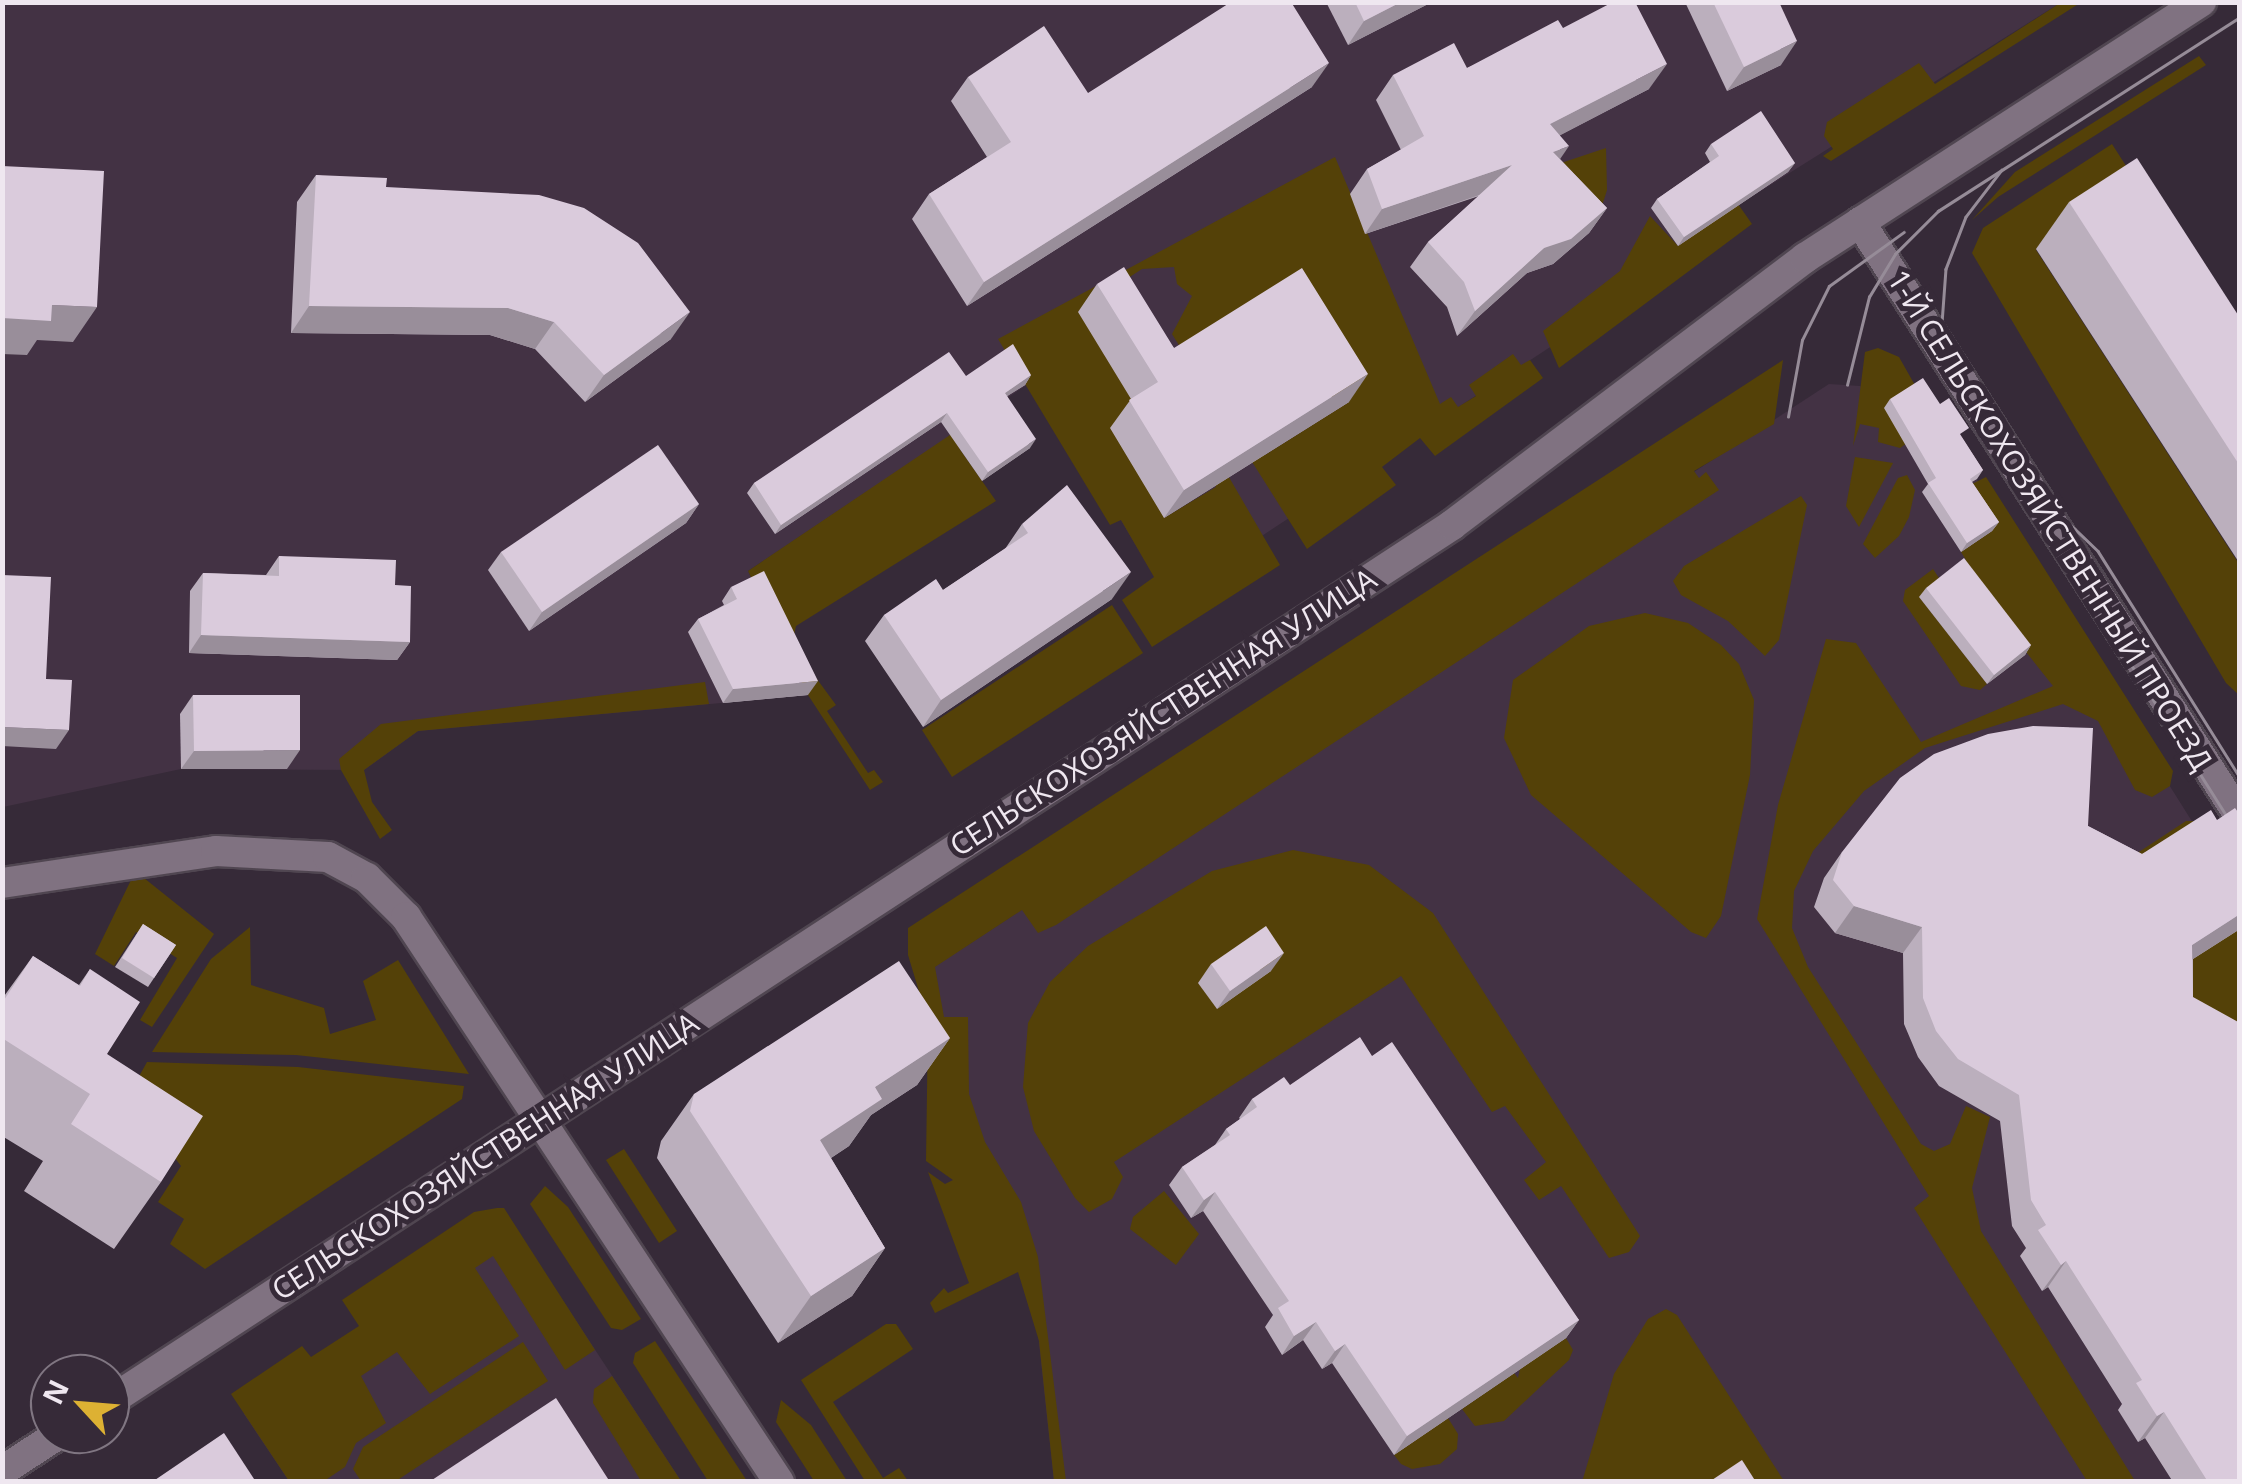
<!DOCTYPE html>
<html>
<head>
<meta charset="utf-8">
<style>
  body { margin:0 }
  #map { position:relative; width:2242px; height:1484px; overflow:hidden; background:#362a38; font-family:"Open Sans",sans-serif }
  div>[style] { position:absolute }
  [style*='--x'] { left:calc(var(--x)*1px); top:calc(var(--y)*1px); width:calc(var(--w)*1px); rotate:calc(var(--a)*1deg) }
  .built>* { inset:0; background:#433244 }
  .green>* { inset:0; background:#544108 }
  .roads { filter:drop-shadow(2px 0 #504651) drop-shadow(-2px 0 #504651) drop-shadow(0 2px #504651) drop-shadow(0 -2px #504651) }
  .minor>* { height:30px; margin:-15px; padding:0 15px; transform-origin:15px; border-radius:15px; background:#807281 }
  .secondary>* { height:30px; margin:-15px; padding:0 15px; transform-origin:15px; border-radius:15px; background:#807281 }
  .tram>* { height:2.5px; margin:-1.25px; padding:0 1.25px; transform-origin:1.25px; border-radius:1.25px; background:#968c98 }
  .wall>* { inset:0; background:#bbafbd }
  .shaded-wall>* { inset:0; background:#998e9a }
  .building>* { inset:0; background:#dacbdc }
  span { translate:-50% -50%; white-space:nowrap; text-align:center; line-height:1.15; -webkit-text-stroke:10px #362a38; paint-order:stroke }
  .street-label { font-size:30px; color:#efe7f0 }
  .frame { position:absolute; inset:0; border:5px solid #efe7f0; pointer-events:none }
  .north { position:absolute; left:30px; top:1354px; width:100px; height:100px; box-sizing:border-box; background:#362a38; border:2px solid #807682; border-radius:50%; rotate:296deg; font-size:28px; font-weight:700; line-height:40px; text-align:center; color:#efe7f0 }
  .north::after { content:''; display:block; margin:auto; width:35px; height:45px; background:#ddb133; clip-path:polygon(50% 0,100% 100%,50% 72%,0 100%) }
</style>
</head>
<body>
<div id="map">
  <div class="built">
    <div style="clip-path:polygon(2px 3px,2060px 3px,1721px 216px,1570px 334px,1167px 598px,1037px 378px,748px 571px,808px 695px,418px 731px,364px 770px,181px 769px,3px 807px)"></div>
    <div style="clip-path:polygon(1829px 384px,1860px 386px,1954px 443px,2205px 842px,2239px 871px,2239px 1481px,1054px 1481px,1030px 1259px,960px 1137px,934px 967px)"></div>
    <div style="clip-path:polygon(520px 1235px,681px 1481px,289px 1481px,244px 1414px,501px 1240px)"></div>
  </div>
  <div class="green">
    <div style="clip-path:polygon(2060px 3px,2080px 3px,1831px 161px,1823px 156px,1833px 149px,1824px 136px,1827px 122px,1919px 63px,1935px 84px)"></div>
    <div style="clip-path:polygon(2199px 56px,2206px 65px,1998px 197px,1972px 220px,2015px 172px)"></div>
    <div style="clip-path:polygon(2112px 144px,2137px 183px,2036px 250px,2239px 564px,2239px 695px,2226px 683px,1972px 253px,1983px 228px)"></div>
    <div style="clip-path:polygon(1606px 148px,1607px 190px,1597px 222px,1555px 165px)"></div>
    <div style="clip-path:polygon(evenodd,1335px 157px,1440px 404px,1451px 397px,1458px 407px,1476px 396px,1469px 385px,1513px 354px,1521px 365px,1530px 360px,1543px 378px,1435px 456px,1420px 438px,1382px 467px,1396px 485px,1307px 549px,1237px 438px,1265px 455px,1349px 402px,1225px 419px,1172px 334px,1192px 296px,1177px 284px,1174px 267px,1142px 269px,1111px 289px,1169px 374px,1280px 565px,1152px 647px,1122px 600px,1154px 577px,1121px 520px,1110px 525px,998px 339px,1335px 157px,1162px 397px,1216px 487px,1164px 518px,1162px 397px)"></div>
    <div style="clip-path:polygon(1738px 204px,1752px 224px,1559px 368px,1543px 331px,1620px 271px,1650px 216px,1678px 246px)"></div>
    <div style="clip-path:polygon(1878px 348px,1899px 357px,1916px 387px,1907px 443px,1900px 448px,1878px 442px,1879px 428px,1860px 424px,1853px 446px,1865px 352px)"></div>
    <div style="clip-path:polygon(1783px 360px,1774px 424px,1694px 471px,1699px 478px,1706px 472px,1719px 490px,1056px 925px,1038px 933px,1022px 910px,935px 967px,944px 1017px,968px 1017px,969px 1094px,985px 1142px,1021px 1202px,1038px 1257px,1066px 1481px,1054px 1481px,1039px 1341px,1018px 1272px,935px 1313px,930px 1303px,944px 1288px,948px 1293px,969px 1283px,928px 1172px,945px 1184px,953px 1180px,926px 1161px,928px 1021px,908px 955px,908px 928px)"></div>
    <div style="clip-path:polygon(999px 402px,959px 448px,996px 501px,796px 626px,792px 645px,836px 705px,827px 711px,868px 773px,874px 770px,883px 782px,870px 790px,808px 695px,748px 571px)"></div>
    <div style="clip-path:polygon(1855px 457px,1893px 463px,1859px 527px,1846px 506px)"></div>
    <div style="clip-path:polygon(1907px 475px,1915px 490px,1909px 517px,1899px 536px,1875px 558px,1863px 544px,1898px 478px)"></div>
    <div style="clip-path:polygon(1986px 477px,2173px 771px,2170px 786px,2152px 797px,2135px 790px,2098px 721px,2063px 704px,1925px 748px,1864px 791px,1813px 851px,1794px 891px,1792px 928px,1808px 967px,1921px 1144px,1934px 1151px,1950px 1144px,1966px 1106px,1990px 1117px,1972px 1188px,1981px 1231px,2135px 1481px,2087px 1481px,1914px 1208px,1929px 1196px,1757px 919px,1778px 805px,1826px 639px,1856px 643px,1921px 742px,2053px 686px,1959px 567px,1966px 560px,1961px 552px,1992px 531px,1964px 488px)"></div>
    <div style="clip-path:polygon(1801px 496px,1807px 505px,1779px 640px,1765px 656px,1728px 621px,1681px 595px,1673px 581px,1684px 566px)"></div>
    <div style="clip-path:polygon(1933px 569px,1941px 581px,1920px 598px,1987px 684px,1980px 690px,1961px 686px,1903px 601px,1905px 590px)"></div>
    <div style="clip-path:polygon(1112px 605px,1143px 653px,952px 777px,922px 730px)"></div>
    <div style="clip-path:polygon(1645px 613px,1688px 623px,1721px 645px,1739px 664px,1754px 700px,1750px 775px,1721px 916px,1706px 938px,1691px 932px,1531px 795px,1504px 738px,1513px 680px,1589px 626px)"></div>
    <div style="clip-path:polygon(705px 682px,709px 704px,418px 731px,364px 770px,372px 802px,392px 830px,380px 839px,341px 770px,339px 759px,381px 724px)"></div>
    <div style="clip-path:polygon(2186px 821px,2202px 821px,2202px 952px,2239px 929px,2239px 1039px,2194px 1013px,2110px 871px)"></div>
    <div style="clip-path:polygon(1293px 850px,1369px 865px,1433px 913px,1640px 1236px,1629px 1252px,1609px 1258px,1561px 1186px,1539px 1200px,1524px 1180px,1546px 1162px,1505px 1106px,1492px 1112px,1401px 976px,1114px 1162px,1123px 1177px,1112px 1199px,1089px 1212px,1075px 1198px,1034px 1131px,1023px 1087px,1028px 1023px,1050px 982px,1088px 946px,1212px 871px)"></div>
    <div style="clip-path:polygon(144px 878px,214px 934px,152px 1027px,140px 1020px,177px 958px,136px 932px,114px 966px,95px 954px,131px 880px)"></div>
    <div style="clip-path:polygon(250px 927px,251px 985px,324px 1008px,330px 1034px,376px 1020px,363px 981px,398px 960px,469px 1074px,296px 1055px,152px 1052px,211px 959px)"></div>
    <div style="clip-path:polygon(147px 1062px,298px 1067px,464px 1086px,462px 1099px,205px 1269px,170px 1244px,184px 1219px,158px 1202px,181px 1166px,168px 1149px,117px 1116px)"></div>
    <div style="clip-path:polygon(624px 1149px,677px 1231px,659px 1243px,606px 1160px)"></div>
    <div style="clip-path:polygon(545px 1186px,568px 1207px,641px 1319px,622px 1330px,611px 1328px,530px 1204px)"></div>
    <div style="clip-path:polygon(1164px 1191px,1199px 1234px,1176px 1265px,1130px 1229px,1133px 1217px)"></div>
    <div style="clip-path:polygon(497px 1208px,504px 1208px,595px 1350px,565px 1370px,493px 1256px,475px 1268px,519px 1336px,430px 1394px,397px 1352px,361px 1376px,386px 1423px,356px 1443px,345px 1467px,324px 1481px,289px 1481px,231px 1394px,302px 1346px,311px 1357px,359px 1326px,342px 1300px,474px 1212px)"></div>
    <div style="clip-path:polygon(1666px 1309px,1677px 1315px,1784px 1481px,1582px 1482px,1614px 1374px,1648px 1319px)"></div>
    <div style="clip-path:polygon(886px 1324px,896px 1324px,913px 1349px,833px 1402px,883px 1478px,899px 1468px,908px 1481px,865px 1481px,801px 1380px)"></div>
    <div style="clip-path:polygon(1566px 1338px,1573px 1350px,1569px 1360px,1504px 1421px,1475px 1426px,1462px 1409px,1514px 1373px,1518px 1378px,1520px 1369px)"></div>
    <div style="clip-path:polygon(655px 1341px,709px 1423px,747px 1481px,708px 1481px,633px 1363px,635px 1353px)"></div>
    <div style="clip-path:polygon(523px 1342px,548px 1381px,396px 1481px,361px 1481px,353px 1469px,363px 1447px)"></div>
    <div style="clip-path:polygon(612px 1376px,681px 1481px,641px 1481px,593px 1403px,594px 1389px)"></div>
    <div style="clip-path:polygon(781px 1400px,811px 1425px,847px 1481px,814px 1481px,776px 1422px)"></div>
    <div style="clip-path:polygon(1448px 1418px,1458px 1434px,1457px 1449px,1440px 1464px,1412px 1469px,1401px 1464px,1394px 1455px)"></div>
  </div>
  <div class="roads">
    <div class="minor">
      <div style="--x:1860;--y:222;--w:706;--a:57.44"></div>
      <div style="--x:2;--y:883;--w:216;--a:-8.5"></div>
      <div style="--x:216;--y:851;--w:112;--a:3.1"></div>
      <div style="--x:328;--y:857;--w:44;--a:28.3"></div>
      <div style="--x:367;--y:878;--w:55;--a:45"></div>
      <div style="--x:406;--y:917;--w:677;--a:56.57"></div>
    </div>
    <div class="secondary">
      <div style="--x:110;--y:1401;--w:1603;--a:-33.13"></div>
      <div style="--x:1452;--y:525;--w:443;--a:-37.1"></div>
      <div style="--x:1805;--y:258;--w:472;--a:-32.9"></div>
      <div style="--x:2;--y:1471;--w:68;--a:-33"></div>
    </div>
  </div>
  <div class="tram">
    <div style="--x:2002;--y:170;--w:59;--a:127.5"></div>
    <div style="--x:1966;--y:217;--w:56;--a:111"></div>
    <div style="--x:1946;--y:269;--w:54;--a:94.2"></div>
    <div style="--x:1942;--y:323;--w:62;--a:78.9"></div>
    <div style="--x:1954;--y:384;--w:536;--a:57.73"></div>
    <div style="--x:1847;--y:385;--w:91;--a:-76"></div>
    <div style="--x:1869;--y:297;--w:50;--a:-58.8"></div>
    <div style="--x:1895;--y:254;--w:61;--a:-45"></div>
    <div style="--x:1938;--y:211;--w:359;--a:-32.7"></div>
    <div style="--x:1788;--y:417;--w:78;--a:-79.7"></div>
    <div style="--x:1802;--y:340;--w:60;--a:-63.4"></div>
    <div style="--x:1829;--y:286;--w:92;--a:-35.8"></div>
    <div style="--x:2023;--y:479;--w:104;--a:43.8"></div>
    <div style="--x:2098;--y:551;--w:267;--a:57.9"></div>
  </div>
  <div class="wall">
    <div style="clip-path:polygon(1326px 2px,1432px 2px,1348px 45px)"></div>
    <div style="clip-path:polygon(1685px 2px,1779px 2px,1781px 65px,1727px 91px)"></div>
    <div style="clip-path:polygon(1563px 28px,1649px 89px,1560px 135px,1560px 159px,1607px 208px,1589px 233px,1553px 264px,1527px 273px,1457px 336px,1447px 307px,1410px 267px,1428px 242px,1479px 196px,1365px 234px,1350px 194px,1367px 169px,1401px 150px,1376px 100px,1393px 75px,1467px 68px)"></div>
    <div style="clip-path:polygon(968px 77px,1088px 93px,1312px 87px,967px 306px,912px 219px,929px 194px,987px 157px,951px 101px)"></div>
    <div style="clip-path:polygon(1711px 144px,1795px 163px,1788px 172px,1678px 246px,1651px 208px,1657px 199px,1710px 162px,1705px 153px)"></div>
    <div style="clip-path:polygon(316px 175px,386px 187px,671px 339px,585px 402px,535px 349px,490px 335px,291px 333px,297px 202px)"></div>
    <div style="clip-path:polygon(2069px 202px,2240px 318px,2240px 564px,2036px 249px)"></div>
    <div style="clip-path:polygon(1097px 284px,1174px 348px,1349px 402px,1164px 518px,1110px 428px,1131px 399px,1078px 312px)"></div>
    <div style="clip-path:polygon(1031px 375px,1025px 385px,1007px 396px,1030px 448px,982px 481px,941px 422px,775px 534px,747px 493px,754px 483px,966px 376px)"></div>
    <div style="clip-path:polygon(1890px 399px,1962px 438px,1983px 470px,1977px 479px,1972px 482px,1999px 522px,1992px 531px,1961px 552px,1922px 492px,1928px 484px,1884px 408px)"></div>
    <div style="clip-path:polygon(699px 504px,686px 523px,529px 631px,488px 570px,501px 552px)"></div>
    <div style="clip-path:polygon(1022px 524px,1112px 599px,923px 727px,865px 641px,884px 615px,943px 590px,1005px 549px)"></div>
    <div style="clip-path:polygon(279px 556px,395px 585px,410px 642px,397px 660px,189px 653px,190px 591px,203px 573px,266px 575px)"></div>
    <div style="clip-path:polygon(731px 587px,808px 695px,723px 703px,688px 632px,698px 619px,724px 605px,722px 601px)"></div>
    <div style="clip-path:polygon(1926px 588px,2031px 645px,2025px 655px,1987px 684px,1919px 597px)"></div>
    <div style="clip-path:polygon(193px 695px,287px 769px,181px 769px,180px 714px)"></div>
    <div style="clip-path:polygon(2240px 815px,2240px 929px,2193px 959px,2193px 997px,2240px 1482px,2173px 1482px,2145px 1438px,2138px 1442px,2118px 1410px,2122px 1404px,2048px 1287px,2042px 1291px,2020px 1256px,2026px 1248px,2012px 1226px,2000px 1121px,1939px 1086px,1918px 1057px,1904px 1024px,1903px 953px,1835px 933px,1814px 907px,1824px 878px,1842px 852px,2088px 826px,2142px 854px,2217px 820px)"></div>
    <div style="clip-path:polygon(143px 924px,176px 945px,148px 987px,115px 967px)"></div>
    <div style="clip-path:polygon(33px 956px,79px 985px,90px 969px,107px 1054px,161px 1182px,114px 1249px,24px 1191px,43px 1161px,2px 1136px,2px 999px)"></div>
    <div style="clip-path:polygon(1211px 964px,1271px 971px,1217px 1009px,1198px 983px)"></div>
    <div style="clip-path:polygon(950px 1038px,917px 1085px,871px 1115px,849px 1146px,831px 1158px,885px 1248px,852px 1296px,778px 1343px,657px 1158px,661px 1141px,694px 1094px)"></div>
    <div style="clip-path:polygon(1372px 1056px,1579px 1320px,1566px 1338px,1394px 1455px,1332px 1363px,1322px 1369px,1303px 1340px,1282px 1355px,1265px 1327px,1273px 1315px,1203px 1211px,1191px 1218px,1169px 1185px,1182px 1167px,1215px 1145px,1226px 1129px,1240px 1119px,1239px 1118px,1252px 1099px)"></div>
  </div>
  <div class="shaded-wall">
    <div style="clip-path:polygon(1401px 2px,1432px 2px,1348px 45px,1364px 21px)"></div>
    <div style="clip-path:polygon(1797px 41px,1781px 65px,1727px 91px,1744px 67px)"></div>
    <div style="clip-path:polygon(1329px 63px,1312px 87px,967px 306px,984px 282px)"></div>
    <div style="clip-path:polygon(1667px 64px,1649px 89px,1532px 150px,1550px 124px)"></div>
    <div style="clip-path:polygon(1569px 146px,1552px 171px,1553px 152px)"></div>
    <div style="clip-path:polygon(1795px 163px,1788px 172px,1678px 246px,1684px 237px)"></div>
    <div style="clip-path:polygon(1512px 165px,1494px 190px,1365px 234px,1382px 209px)"></div>
    <div style="clip-path:polygon(1607px 208px,1589px 233px,1553px 264px,1527px 273px,1457px 336px,1475px 311px,1544px 248px)"></div>
    <div style="clip-path:polygon(52px 305px,97px 307px,73px 342px,37px 340px,27px 355px,2px 354px,2px 318px)"></div>
    <div style="clip-path:polygon(309px 306px,508px 308px,554px 322px,535px 349px,490px 335px,291px 333px)"></div>
    <div style="clip-path:polygon(690px 312px,671px 339px,585px 402px,604px 375px)"></div>
    <div style="clip-path:polygon(1368px 374px,1349px 402px,1164px 518px,1184px 490px)"></div>
    <div style="clip-path:polygon(1031px 375px,1025px 385px,998px 402px,1005px 393px)"></div>
    <div style="clip-path:polygon(947px 413px,941px 422px,775px 534px,781px 525px)"></div>
    <div style="clip-path:polygon(1036px 439px,1030px 448px,982px 481px,988px 472px)"></div>
    <div style="clip-path:polygon(699px 504px,686px 523px,529px 631px,542px 612px)"></div>
    <div style="clip-path:polygon(1999px 522px,1992px 531px,1961px 552px,1967px 543px)"></div>
    <div style="clip-path:polygon(1131px 572px,1112px 599px,923px 727px,941px 700px)"></div>
    <div style="clip-path:polygon(201px 635px,410px 642px,397px 660px,189px 653px)"></div>
    <div style="clip-path:polygon(2031px 645px,2025px 655px,1987px 684px,1994px 675px)"></div>
    <div style="clip-path:polygon(818px 681px,808px 695px,723px 703px,733px 689px)"></div>
    <div style="clip-path:polygon(2px 727px,69px 730px,56px 749px,2px 746px)"></div>
    <div style="clip-path:polygon(300px 750px,287px 769px,181px 769px,194px 751px)"></div>
    <div style="clip-path:polygon(1854px 906px,1922px 927px,1903px 953px,1835px 933px)"></div>
    <div style="clip-path:polygon(2240px 914px,2240px 929px,2174px 971px,2192px 945px)"></div>
    <div style="clip-path:polygon(1284px 953px,1271px 971px,1217px 1009px,1230px 991px)"></div>
    <div style="clip-path:polygon(950px 1038px,917px 1085px,871px 1115px,849px 1146px,787px 1187px,820px 1140px,875px 1087px)"></div>
    <div style="clip-path:polygon(1215px 1192px,1203px 1211px,1191px 1218px,1204px 1200px)"></div>
    <div style="clip-path:polygon(885px 1248px,852px 1296px,778px 1343px,811px 1296px)"></div>
    <div style="clip-path:polygon(2066px 1261px,2048px 1287px,2042px 1291px,2061px 1265px)"></div>
    <div style="clip-path:polygon(1579px 1320px,1566px 1338px,1394px 1455px,1407px 1436px)"></div>
    <div style="clip-path:polygon(1316px 1322px,1303px 1340px,1282px 1355px,1294px 1336px)"></div>
    <div style="clip-path:polygon(1345px 1344px,1332px 1363px,1322px 1369px,1335px 1351px)"></div>
    <div style="clip-path:polygon(2164px 1412px,2145px 1438px,2138px 1442px,2157px 1416px)"></div>
  </div>
  <div class="building">
    <div style="clip-path:polygon(1231px 2px,1291px 2px,1329px 63px,984px 282px,929px 194px,1011px 142px,968px 77px,1044px 26px,1088px 93px)"></div>
    <div style="clip-path:polygon(1355px 2px,1401px 2px,1364px 21px)"></div>
    <div style="clip-path:polygon(1613px 2px,1635px 2px,1667px 64px,1550px 124px,1569px 146px,1553px 152px,1607px 208px,1571px 239px,1544px 248px,1475px 311px,1464px 282px,1428px 242px,1512px 165px,1382px 209px,1367px 169px,1424px 136px,1393px 75px,1454px 43px,1467px 68px,1558px 20px,1563px 28px)"></div>
    <div style="clip-path:polygon(1713px 2px,1779px 2px,1797px 41px,1744px 67px)"></div>
    <div style="clip-path:polygon(1761px 111px,1795px 163px,1684px 237px,1657px 199px,1719px 156px,1711px 144px)"></div>
    <div style="clip-path:polygon(2137px 158px,2240px 318px,2240px 466px,2069px 202px)"></div>
    <div style="clip-path:polygon(2px 166px,104px 171px,97px 307px,52px 305px,51px 321px,2px 318px)"></div>
    <div style="clip-path:polygon(316px 175px,387px 178px,386px 187px,539px 195px,584px 208px,638px 243px,690px 312px,604px 375px,554px 322px,508px 308px,309px 306px)"></div>
    <div style="clip-path:polygon(1124px 267px,1174px 348px,1302px 268px,1368px 374px,1184px 490px,1129px 400px,1158px 382px,1097px 284px)"></div>
    <div style="clip-path:polygon(1013px 344px,1031px 375px,1005px 393px,1036px 439px,988px 472px,947px 413px,781px 525px,754px 483px,949px 352px,966px 376px)"></div>
    <div style="clip-path:polygon(1923px 378px,1940px 404px,1949px 398px,1969px 428px,1960px 434px,1983px 470px,1970px 479px,1999px 522px,1967px 543px,1928px 483px,1936px 478px,1890px 399px)"></div>
    <div style="clip-path:polygon(658px 445px,699px 504px,542px 612px,501px 552px)"></div>
    <div style="clip-path:polygon(1067px 485px,1131px 572px,941px 700px,884px 615px,936px 579px,943px 590px,1028px 533px,1022px 524px)"></div>
    <div style="clip-path:polygon(279px 556px,396px 560px,395px 585px,411px 586px,410px 642px,201px 635px,203px 573px,279px 576px)"></div>
    <div style="clip-path:polygon(1964px 558px,2031px 645px,1994px 675px,1926px 588px)"></div>
    <div style="clip-path:polygon(764px 571px,818px 681px,733px 689px,698px 619px,737px 599px,731px 587px)"></div>
    <div style="clip-path:polygon(2px 575px,51px 577px,46px 679px,72px 680px,69px 730px,2px 727px)"></div>
    <div style="clip-path:polygon(193px 695px,300px 695px,300px 750px,194px 751px)"></div>
    <div style="clip-path:polygon(2033px 726px,2093px 728px,2088px 826px,2142px 854px,2211px 810px,2217px 820px,2235px 808px,2240px 815px,2240px 914px,2192px 945px,2193px 997px,2240px 1023px,2240px 1482px,2208px 1482px,2164px 1412px,2157px 1416px,2136px 1383px,2142px 1380px,2066px 1261px,2061px 1265px,2038px 1230px,2046px 1225px,2031px 1200px,2019px 1095px,1958px 1059px,1936px 1031px,1923px 998px,1922px 927px,1854px 906px,1833px 880px,1842px 852px,1900px 778px,1934px 754px,1988px 734px)"></div>
    <div style="clip-path:polygon(143px 924px,176px 945px,154px 978px,122px 958px)"></div>
    <div style="clip-path:polygon(1266px 926px,1284px 953px,1230px 991px,1211px 964px)"></div>
    <div style="clip-path:polygon(33px 956px,80px 986px,90px 969px,140px 1002px,107px 1054px,203px 1116px,161px 1182px,71px 1124px,90px 1094px,2px 1038px,2px 1003px)"></div>
    <div style="clip-path:polygon(899px 961px,950px 1038px,875px 1087px,882px 1099px,820px 1140px,885px 1248px,811px 1296px,690px 1111px,694px 1094px)"></div>
    <div style="clip-path:polygon(1360px 1037px,1372px 1056px,1392px 1042px,1579px 1320px,1407px 1436px,1345px 1344px,1335px 1351px,1316px 1322px,1294px 1336px,1278px 1308px,1289px 1301px,1215px 1192px,1204px 1200px,1182px 1167px,1230px 1135px,1226px 1129px,1257px 1107px,1252px 1099px,1284px 1077px,1290px 1085px)"></div>
    <div style="clip-path:polygon(556px 1398px,610px 1482px,429px 1482px)"></div>
    <div style="clip-path:polygon(224px 1433px,256px 1482px,152px 1482px)"></div>
    <div style="clip-path:polygon(1742px 1460px,1756px 1482px,1709px 1482px)"></div>
  </div>
  <div class="street-label">
    <span style="left:2050px;top:520px;rotate:58deg">1-Й СЕЛЬСКОХОЗЯЙСТВЕННЫЙ ПРОЕЗД</span>
    <span style="left:1163px;top:712px;rotate:-33deg">СЕЛЬСКОХОЗЯЙСТВЕННАЯ УЛИЦА</span>
    <span style="left:485px;top:1156px;rotate:-33deg">СЕЛЬСКОХОЗЯЙСТВЕННАЯ УЛИЦА</span>
  </div>
  <div class="frame"></div>
  <div class="north">N</div>
</div>
</body>
</html>
